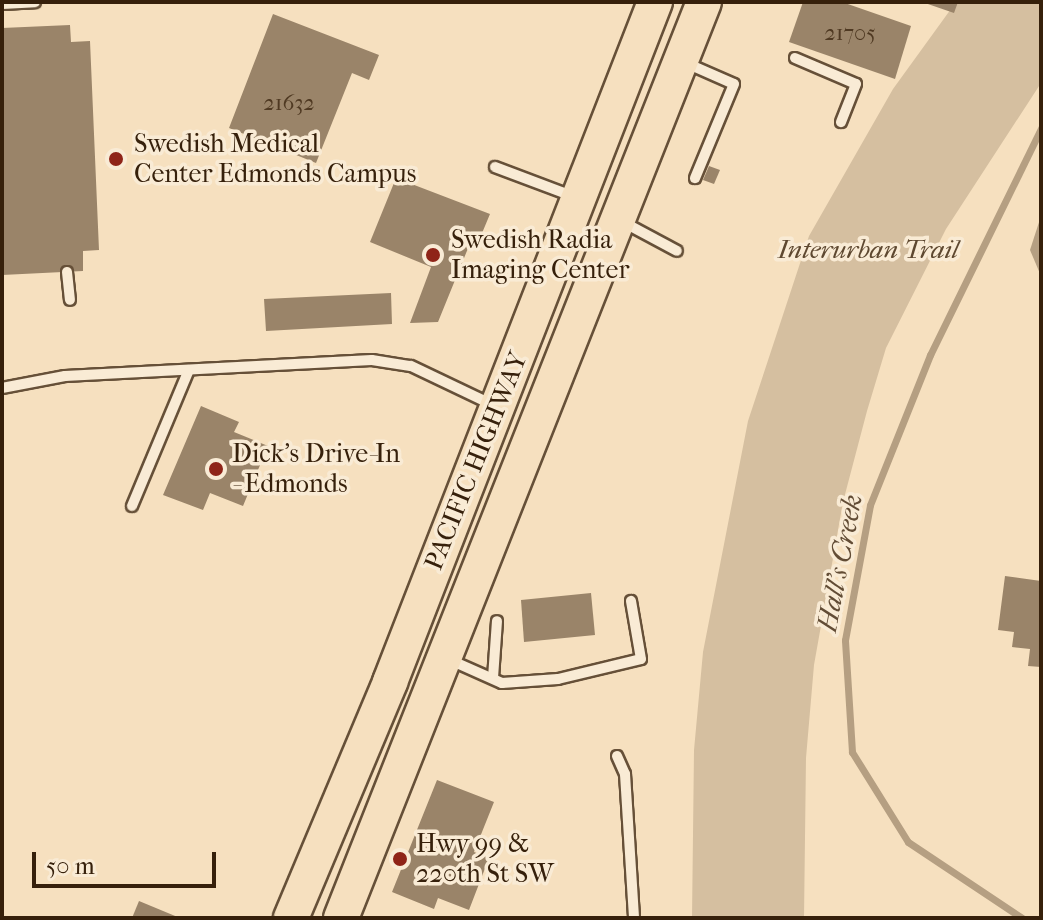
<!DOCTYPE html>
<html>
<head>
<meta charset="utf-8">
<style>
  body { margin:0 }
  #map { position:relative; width:1043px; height:920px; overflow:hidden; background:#f6e0bf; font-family:"IM FELL French Canon",serif }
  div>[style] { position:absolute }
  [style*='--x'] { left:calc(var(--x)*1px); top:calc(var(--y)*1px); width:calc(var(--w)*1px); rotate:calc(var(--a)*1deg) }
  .green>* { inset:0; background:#d5bfa0 }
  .water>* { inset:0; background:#b59f82 }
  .stream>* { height:7px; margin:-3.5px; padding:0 3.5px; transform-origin:3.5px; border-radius:3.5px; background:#b59f82 }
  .building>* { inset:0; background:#9a8469 }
  .roads { filter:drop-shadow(2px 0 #665038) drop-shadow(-2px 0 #665038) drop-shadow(0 2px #665038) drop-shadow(0 -2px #665038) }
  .service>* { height:10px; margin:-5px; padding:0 5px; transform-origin:5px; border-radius:5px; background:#f9ebd5 }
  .trunk>* { height:34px; margin:-17px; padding:0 17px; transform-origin:17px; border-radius:17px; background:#f6e0bf }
  .dots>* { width:22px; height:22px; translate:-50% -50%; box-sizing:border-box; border:4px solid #f9ebd5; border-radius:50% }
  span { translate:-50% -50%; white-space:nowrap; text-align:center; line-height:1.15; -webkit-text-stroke:7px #f9ebd5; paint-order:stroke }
  .number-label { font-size:22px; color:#4f3922 }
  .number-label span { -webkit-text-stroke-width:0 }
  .poi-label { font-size:26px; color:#36200b }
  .left { translate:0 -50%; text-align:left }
  .park-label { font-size:26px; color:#5e4830; font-style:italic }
  .street-label { font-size:26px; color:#36200b }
  .water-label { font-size:28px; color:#624c35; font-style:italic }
  .frame { position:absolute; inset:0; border:4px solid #36200b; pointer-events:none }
  .scale { position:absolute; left:32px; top:852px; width:184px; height:36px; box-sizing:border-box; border:4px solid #36200b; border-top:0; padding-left:10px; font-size:24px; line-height:28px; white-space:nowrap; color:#36200b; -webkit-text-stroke:6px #f9ebd5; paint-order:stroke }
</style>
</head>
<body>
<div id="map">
  <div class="green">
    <div style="clip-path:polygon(956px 2px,1041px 2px,1041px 83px,946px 229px,886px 348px,867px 411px,843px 502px,814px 665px,806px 758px,804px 918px,692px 918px,694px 750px,703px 652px,748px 421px,809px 236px,893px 89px)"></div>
  </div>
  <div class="water">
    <div style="clip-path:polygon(1041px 216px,1041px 276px,1030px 250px)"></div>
  </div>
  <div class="stream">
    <div style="--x:1022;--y:918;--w:137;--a:-146.3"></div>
    <div style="--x:908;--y:842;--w:106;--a:-121.9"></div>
    <div style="--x:852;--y:752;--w:112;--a:-93.6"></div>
    <div style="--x:845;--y:640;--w:137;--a:-79.5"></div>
    <div style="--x:870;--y:505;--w:162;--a:-68.2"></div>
    <div style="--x:930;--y:355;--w:253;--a:-63.9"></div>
  </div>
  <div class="building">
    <div style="clip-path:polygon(803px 2px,842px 2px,911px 26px,895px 79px,789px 42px)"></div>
    <div style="clip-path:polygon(922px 2px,958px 2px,954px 13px)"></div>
    <div style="clip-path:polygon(273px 14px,379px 55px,369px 80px,352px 73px,316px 163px,229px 128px)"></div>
    <div style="clip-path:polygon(70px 25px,71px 42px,90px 41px,99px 250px,83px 251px,83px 271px,2px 275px,2px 28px)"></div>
    <div style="clip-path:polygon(709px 166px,720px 170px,714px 184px,703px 180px)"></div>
    <div style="clip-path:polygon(396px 178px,490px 214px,480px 238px,473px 236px,438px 322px,410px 323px,431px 267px,370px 242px)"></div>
    <div style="clip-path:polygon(391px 293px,392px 324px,266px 331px,264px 299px)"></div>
    <div style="clip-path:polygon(201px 406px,239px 422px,234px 432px,268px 446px,243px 506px,210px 493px,203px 510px,163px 495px)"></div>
    <div style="clip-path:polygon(1005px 576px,1041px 581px,1041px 667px,1028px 666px,1030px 649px,1012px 647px,1014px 632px,998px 630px)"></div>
    <div style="clip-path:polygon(591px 593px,595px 635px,524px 642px,521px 600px)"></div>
    <div style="clip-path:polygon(437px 780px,494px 802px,474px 852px,489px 858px,469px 910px,438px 898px,434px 909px,392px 892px)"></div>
    <div style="clip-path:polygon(139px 901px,180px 918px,132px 918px)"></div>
  </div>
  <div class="roads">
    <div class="service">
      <div style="--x:2;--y:4;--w:33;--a:-3"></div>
      <div style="--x:795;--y:58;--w:66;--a:23.1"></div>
      <div style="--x:856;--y:84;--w:41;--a:111.5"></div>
      <div style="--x:686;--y:63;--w:52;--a:23.6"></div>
      <div style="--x:734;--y:84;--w:102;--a:112.5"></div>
      <div style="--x:495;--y:167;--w:82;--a:20.6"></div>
      <div style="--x:623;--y:222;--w:61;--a:28.2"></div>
      <div style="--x:67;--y:272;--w:28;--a:84"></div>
      <div style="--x:2;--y:388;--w:64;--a:-10.8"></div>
      <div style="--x:65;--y:376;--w:307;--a:-3"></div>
      <div style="--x:372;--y:360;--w:39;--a:9"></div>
      <div style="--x:411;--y:366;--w:91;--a:25.4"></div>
      <div style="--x:132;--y:506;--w:147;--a:-67.3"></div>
      <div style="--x:450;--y:660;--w:57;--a:23.9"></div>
      <div style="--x:502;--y:683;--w:56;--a:-4.1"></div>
      <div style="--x:558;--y:679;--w:85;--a:-13.5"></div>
      <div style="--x:641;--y:659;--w:59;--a:-99.8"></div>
      <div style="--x:493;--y:678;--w:57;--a:-86"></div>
      <div style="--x:617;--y:756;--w:20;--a:66"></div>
      <div style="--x:625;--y:774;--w:144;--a:86.4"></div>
    </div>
    <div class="trunk">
      <div style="--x:291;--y:918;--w:256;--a:-67.2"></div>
      <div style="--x:390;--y:682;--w:730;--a:-68.71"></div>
      <div style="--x:341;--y:918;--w:985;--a:-68.38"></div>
    </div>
  </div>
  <div class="dots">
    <div style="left:116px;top:159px;background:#8f2418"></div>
    <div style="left:433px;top:255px;background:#8f2418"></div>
    <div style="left:216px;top:469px;background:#8f2418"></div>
    <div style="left:400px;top:859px;background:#8f2418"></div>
  </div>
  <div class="number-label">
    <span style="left:850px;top:34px">21705</span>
    <span style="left:289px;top:104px">21632</span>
  </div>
  <div class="poi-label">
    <span class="left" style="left:134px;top:159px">Swedish Medical<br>Center Edmonds Campus</span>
    <span class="left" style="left:451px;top:255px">Swedish Radia<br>Imaging Center</span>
    <span class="left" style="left:232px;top:469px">Dick's Drive-In<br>- Edmonds</span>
    <span class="left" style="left:416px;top:859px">Hwy 99 &amp;<br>220th St SW</span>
  </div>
  <div class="park-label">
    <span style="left:868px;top:250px">Interurban Trail</span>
  </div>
  <div class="street-label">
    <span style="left:476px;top:461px;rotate:-68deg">PACIFIC HIGHWAY</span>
  </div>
  <div class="water-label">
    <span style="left:840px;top:563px;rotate:-79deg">Hall's Creek</span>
  </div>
  <div class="frame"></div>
  <div class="scale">50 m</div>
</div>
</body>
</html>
